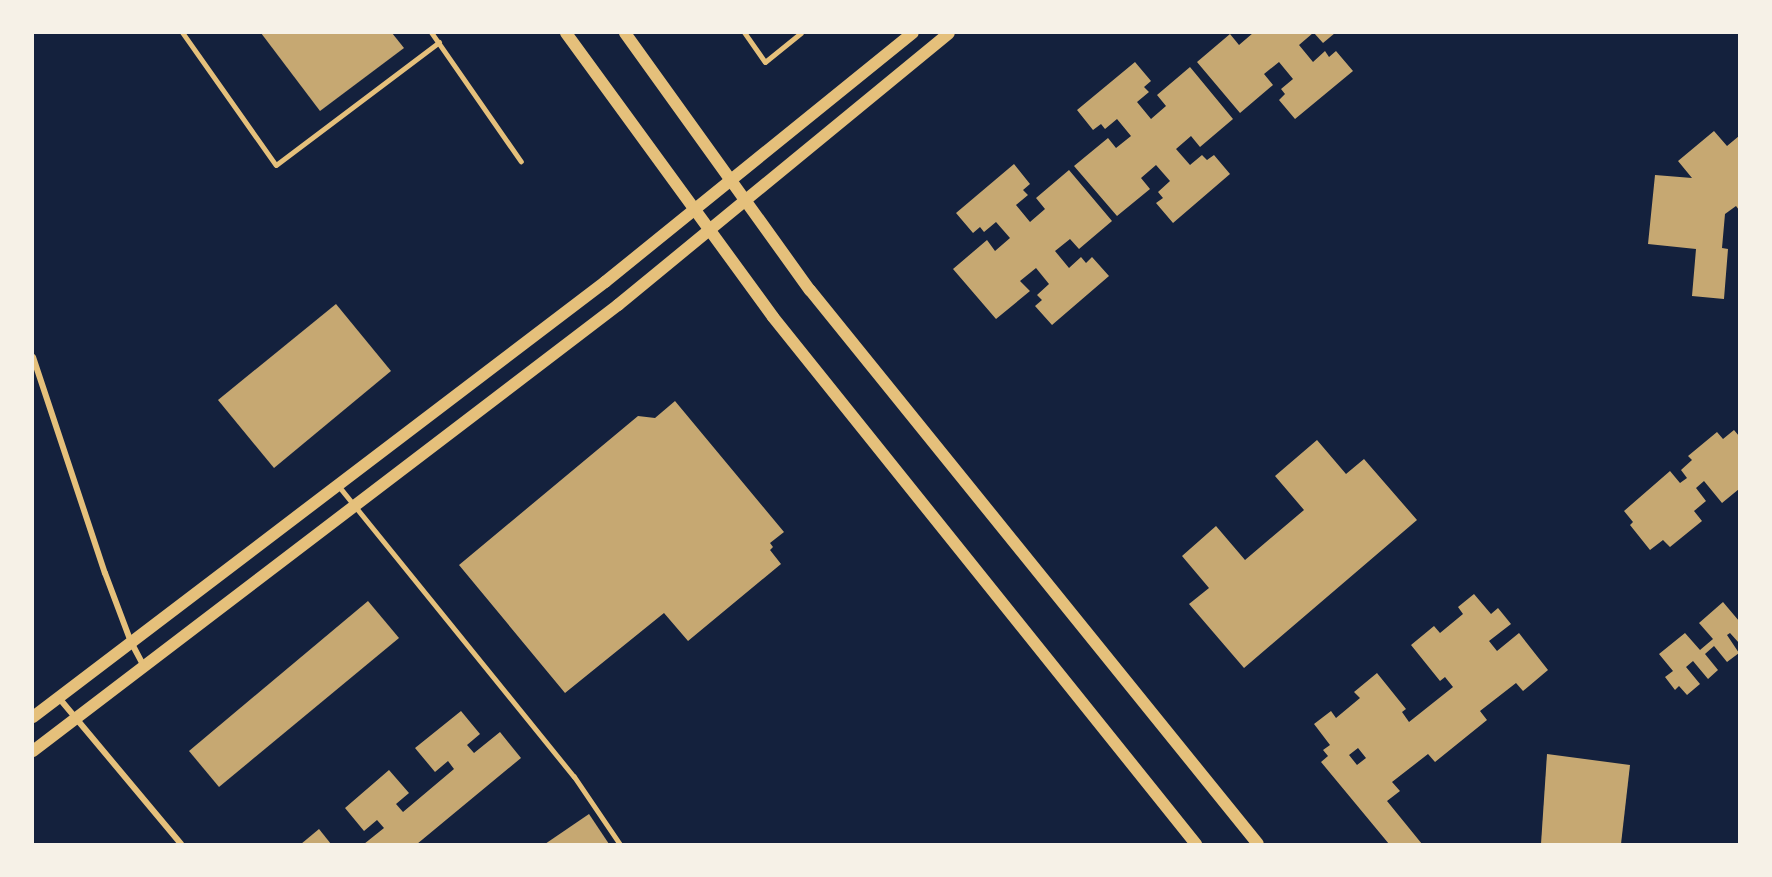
<!DOCTYPE html>
<html>
<head>
<meta charset="utf-8">
<style>
  body { margin:0 }
  #map { position:relative; width:1772px; height:877px; overflow:hidden; background:#14213d; font-family:Raleway,sans-serif }
  div>[style] { position:absolute }
  [style*='--x'] { left:calc(var(--x)*1px); top:calc(var(--y)*1px); width:calc(var(--w)*1px); rotate:calc(var(--a)*1deg) }
  .building>* { inset:0; background:#c6a872 }
  .service>* { height:4.5px; margin:-2.25px; padding:0 2.25px; transform-origin:2.25px; border-radius:2.25px; background:#e5c07b }
  .minor>* { height:6px; margin:-3px; padding:0 3px; transform-origin:3px; border-radius:3px; background:#e5c07b }
  .secondary>* { height:12px; margin:-6px; padding:0 6px; transform-origin:6px; border-radius:6px; background:#e5c07b }
  span { translate:-50% -50%; white-space:nowrap; text-align:center; line-height:1.15; -webkit-text-stroke:6px #f6f1e7; paint-order:stroke }
  .frame { position:absolute; inset:0; border:34px solid #f6f1e7; pointer-events:none }
</style>
</head>
<body>
<div id="map">
  <div class="building">
    <div style="clip-path:polygon(261px 33px,392px 33px,404px 48px,320px 111px)"></div>
    <div style="clip-path:polygon(1253px 33px,1313px 33px,1299px 45px,1313px 62px,1325px 51px,1329px 57px,1336px 51px,1353px 71px,1295px 119px,1279px 100px,1285px 94px,1281px 89px,1293px 79px,1279px 62px,1264px 74px,1273px 85px,1240px 113px,1197px 62px,1230px 34px,1239px 45px)"></div>
    <div style="clip-path:polygon(1314px 33px,1335px 33px,1323px 43px)"></div>
    <div style="clip-path:polygon(1135px 62px,1151px 81px,1144px 87px,1149px 92px,1137px 102px,1151px 119px,1166px 106px,1157px 95px,1190px 67px,1233px 119px,1200px 147px,1191px 136px,1176px 149px,1190px 165px,1202px 155px,1207px 160px,1214px 155px,1230px 174px,1173px 223px,1156px 203px,1163px 198px,1158px 192px,1170px 181px,1156px 165px,1141px 178px,1150px 189px,1117px 216px,1074px 166px,1108px 138px,1116px 148px,1131px 136px,1117px 119px,1105px 129px,1101px 124px,1093px 130px,1077px 110px)"></div>
    <div style="clip-path:polygon(1714px 131px,1727px 146px,1739px 136px,1739px 210px,1736px 206px,1725px 214px,1722px 248px,1728px 249px,1724px 299px,1692px 296px,1696px 249px,1648px 244px,1655px 175px,1692px 178px,1678px 161px)"></div>
    <div style="clip-path:polygon(1014px 164px,1030px 184px,1023px 190px,1028px 195px,1016px 205px,1030px 222px,1045px 209px,1036px 198px,1069px 170px,1112px 221px,1079px 249px,1070px 239px,1055px 251px,1069px 268px,1081px 257px,1086px 263px,1092px 257px,1109px 276px,1052px 325px,1035px 306px,1042px 300px,1037px 295px,1049px 284px,1036px 268px,1020px 281px,1030px 291px,996px 319px,953px 269px,987px 240px,995px 251px,1010px 238px,996px 222px,984px 232px,980px 227px,973px 233px,956px 213px)"></div>
    <div style="clip-path:polygon(336px 304px,391px 371px,274px 468px,218px 400px)"></div>
    <div style="clip-path:polygon(675px 401px,784px 532px,770px 543px,773px 547px,770px 550px,781px 564px,688px 641px,664px 613px,565px 693px,459px 565px,638px 416px,655px 418px)"></div>
    <div style="clip-path:polygon(1734px 430px,1739px 436px,1739px 489px,1722px 503px,1704px 481px,1696px 488px,1706px 501px,1694px 511px,1702px 521px,1670px 547px,1663px 540px,1650px 550px,1630px 525px,1633px 522px,1624px 511px,1670px 471px,1680px 483px,1687px 478px,1681px 470px,1692px 460px,1688px 456px,1717px 432px,1723px 439px)"></div>
    <div style="clip-path:polygon(1317px 440px,1346px 474px,1364px 459px,1417px 520px,1244px 668px,1189px 604px,1209px 588px,1182px 556px,1216px 526px,1245px 560px,1304px 510px,1275px 476px)"></div>
    <div style="clip-path:polygon(evenodd,1474px 594px,1491px 614px,1498px 608px,1511px 624px,1489px 641px,1497px 651px,1519px 633px,1548px 670px,1523px 691px,1516px 683px,1480px 711px,1487px 720px,1435px 762px,1428px 754px,1392px 782px,1400px 791px,1387px 801px,1422px 844px,1389px 844px,1321px 762px,1328px 756px,1323px 750px,1330px 745px,1314px 724px,1331px 711px,1336px 718px,1360px 698px,1354px 692px,1377px 673px,1406px 709px,1402px 712px,1409px 722px,1453px 687px,1445px 677px,1440px 681px,1411px 645px,1434px 626px,1440px 633px,1463px 614px,1458px 607px,1474px 594px,1358px 748px,1366px 758px,1357px 765px,1349px 755px,1358px 748px)"></div>
    <div style="clip-path:polygon(368px 601px,399px 638px,219px 787px,189px 751px)"></div>
    <div style="clip-path:polygon(1723px 602px,1739px 621px,1739px 643px,1730px 633px,1727px 635px,1739px 653px,1727px 662px,1714px 646px,1705px 654px,1718px 670px,1708px 679px,1693px 661px,1686px 667px,1700px 684px,1687px 695px,1679px 686px,1675px 690px,1665px 677px,1673px 671px,1659px 654px,1685px 633px,1700px 650px,1713px 639px,1699px 623px)"></div>
    <div style="clip-path:polygon(461px 711px,480px 734px,467px 745px,474px 753px,500px 732px,521px 758px,417px 844px,364px 844px,384px 828px,377px 820px,364px 831px,345px 808px,389px 770px,409px 793px,396px 804px,403px 812px,454px 769px,448px 761px,435px 772px,415px 748px)"></div>
    <div style="clip-path:polygon(1547px 754px,1630px 765px,1621px 844px,1541px 844px)"></div>
    <div style="clip-path:polygon(589px 814px,609px 844px,545px 844px)"></div>
    <div style="clip-path:polygon(319px 829px,331px 844px,301px 844px)"></div>
  </div>
  <div class="service">
    <div style="--x:183;--y:33;--w:161;--a:54.8"></div>
    <div style="--x:276;--y:165;--w:204;--a:-37"></div>
    <div style="--x:432;--y:33;--w:156;--a:55.2"></div>
    <div style="--x:745;--y:33;--w:35;--a:55"></div>
    <div style="--x:765;--y:62;--w:46;--a:-38.9"></div>
    <div style="--x:338;--y:485;--w:375;--a:51"></div>
    <div style="--x:574;--y:776;--w:82;--a:55.9"></div>
  </div>
  <div class="minor">
    <div style="--x:33;--y:357;--w:228;--a:71.6"></div>
    <div style="--x:105;--y:573;--w:74;--a:69.4"></div>
    <div style="--x:131;--y:642;--w:27;--a:62"></div>
    <div style="--x:59;--y:698;--w:190;--a:50.1"></div>
  </div>
  <div class="secondary">
    <div style="--x:566;--y:33;--w:351;--a:53.9"></div>
    <div style="--x:773;--y:317;--w:676;--a:51.25"></div>
    <div style="--x:625;--y:33;--w:317;--a:54.3"></div>
    <div style="--x:810;--y:290;--w:712;--a:51.04"></div>
    <div style="--x:33;--y:717;--w:719;--a:-37.25"></div>
    <div style="--x:605;--y:282;--w:396;--a:-39"></div>
    <div style="--x:33;--y:751;--w:736;--a:-37.32"></div>
    <div style="--x:618;--y:305;--w:428;--a:-39.4"></div>
  </div>
  <div class="frame"></div>
</div>
</body>
</html>
